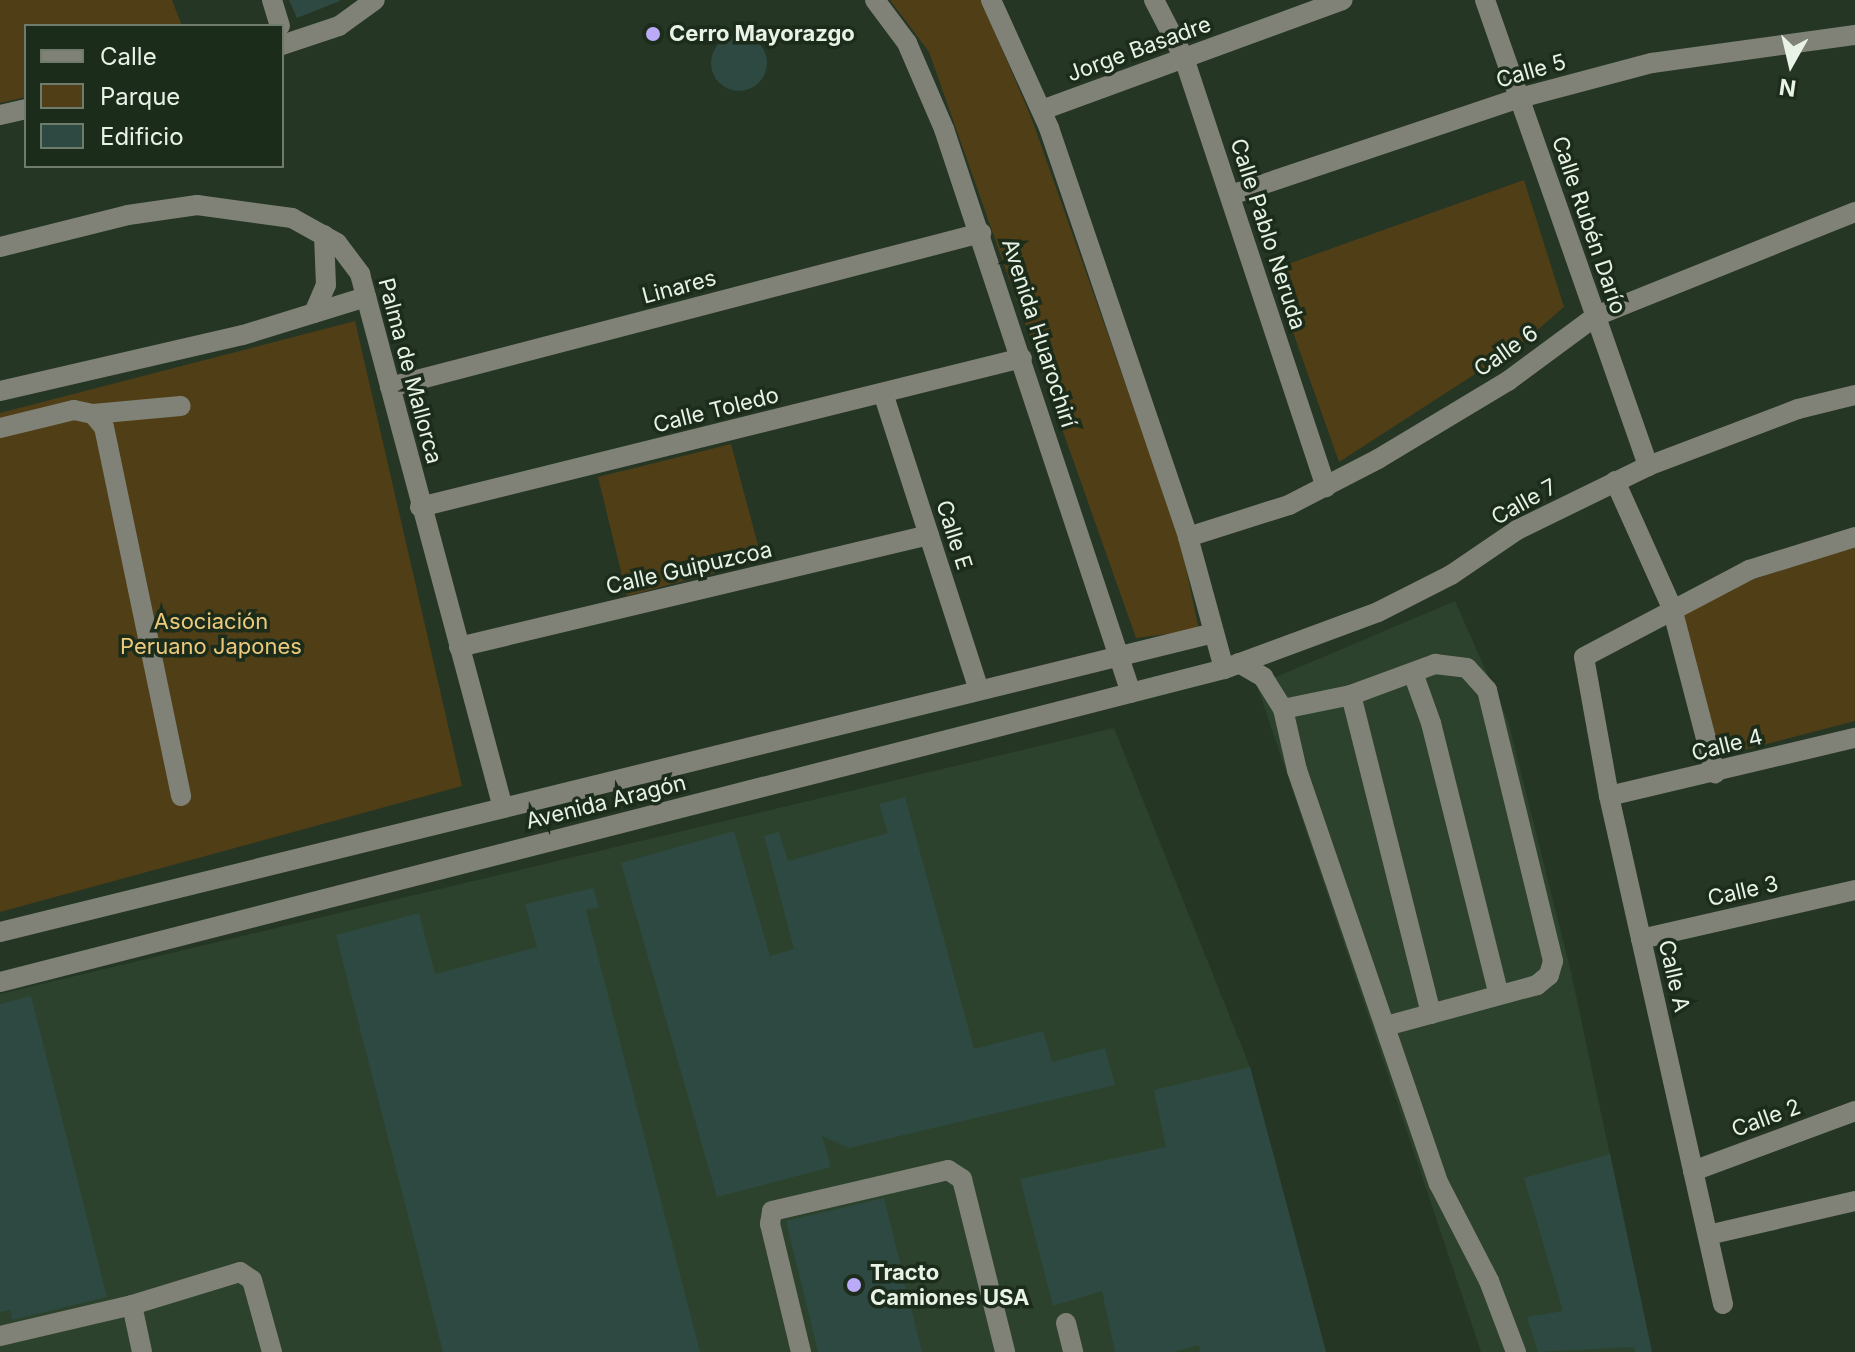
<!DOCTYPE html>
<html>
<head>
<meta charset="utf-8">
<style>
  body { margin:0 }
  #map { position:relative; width:1855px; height:1352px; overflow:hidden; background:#253625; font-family:Inter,sans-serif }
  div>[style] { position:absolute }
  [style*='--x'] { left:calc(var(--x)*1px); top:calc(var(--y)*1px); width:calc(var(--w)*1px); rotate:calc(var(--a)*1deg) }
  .built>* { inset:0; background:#2c422c }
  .green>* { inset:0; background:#503e17 }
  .building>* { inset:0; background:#2e4941 }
  .round { border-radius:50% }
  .minor>* { height:20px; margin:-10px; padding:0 10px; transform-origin:10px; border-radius:10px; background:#808277 }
  .dots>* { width:22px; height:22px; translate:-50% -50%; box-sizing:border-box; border:4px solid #1c2c1b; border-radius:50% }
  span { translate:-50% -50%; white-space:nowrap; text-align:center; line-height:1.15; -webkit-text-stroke:7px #1c2c1b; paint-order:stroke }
  .poi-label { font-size:22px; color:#e8f2e7; font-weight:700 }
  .left { translate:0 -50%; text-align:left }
  .street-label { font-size:22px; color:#e8f2e7 }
  .park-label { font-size:22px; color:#edc97c }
  .legend { position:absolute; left:24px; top:24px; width:260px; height:144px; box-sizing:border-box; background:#1c2c1b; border:2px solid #6e7b6d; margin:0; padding:10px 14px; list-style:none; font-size:24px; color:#e8f2e7 }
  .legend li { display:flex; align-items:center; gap:16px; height:40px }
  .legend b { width:40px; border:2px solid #6e7b6d }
  .north { position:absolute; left:1751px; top:24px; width:80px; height:80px; -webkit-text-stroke:6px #1c2c1b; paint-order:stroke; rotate:188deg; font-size:22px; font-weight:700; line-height:32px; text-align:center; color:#e8f2e7 }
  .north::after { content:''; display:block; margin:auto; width:28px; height:36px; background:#e8f2e7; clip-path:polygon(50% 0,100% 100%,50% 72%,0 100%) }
</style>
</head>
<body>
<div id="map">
  <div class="built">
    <div style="clip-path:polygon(1455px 601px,1508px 721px,1571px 972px,1652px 1352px,1481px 1352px,1257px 685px)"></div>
    <div style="clip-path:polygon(1114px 728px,1250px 1067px,1326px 1352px,0 1352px,0 994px)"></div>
  </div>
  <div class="green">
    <div style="clip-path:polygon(0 0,172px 0,182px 26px,26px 26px,26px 97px,0 103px)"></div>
    <div style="clip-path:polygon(890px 0,981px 0,1031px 117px,1179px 535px,1199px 630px,1136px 638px,929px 52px)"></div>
    <div style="clip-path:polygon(1524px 180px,1564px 307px,1520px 345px,1339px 462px,1271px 270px)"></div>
    <div style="clip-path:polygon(355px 321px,462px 786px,0 912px,0 413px)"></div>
    <div style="clip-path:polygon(731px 444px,762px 560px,627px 596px,598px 477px)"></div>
    <div style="clip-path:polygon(1855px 545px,1855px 721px,1716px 757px,1679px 613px,1740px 584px)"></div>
  </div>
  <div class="building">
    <div style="clip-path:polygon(289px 0,340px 0,340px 1px,297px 18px)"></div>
    <div class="round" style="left:711px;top:35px;width:56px;height:56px"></div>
    <div style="clip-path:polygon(905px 797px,974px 1049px,1043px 1031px,1052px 1062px,1105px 1048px,1115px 1085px,849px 1148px,822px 1136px,831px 1167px,717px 1197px,621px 863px,734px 831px,770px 956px,794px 949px,764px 836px,779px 832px,788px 861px,888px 833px,879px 804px)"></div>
    <div style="clip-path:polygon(593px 888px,599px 907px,586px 910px,700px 1352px,443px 1352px,336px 935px,419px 913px,435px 974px,537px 947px,525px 904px)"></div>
    <div style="clip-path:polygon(31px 996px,107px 1297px,12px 1320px,10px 1310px,0 1312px,0 1004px)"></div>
    <div style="clip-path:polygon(1250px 1067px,1326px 1352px,1200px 1352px,1199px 1345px,1173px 1352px,1115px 1352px,1102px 1291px,1053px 1306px,1020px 1179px,1166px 1147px,1154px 1090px)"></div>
    <div style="clip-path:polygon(1610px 1154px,1652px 1352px,1635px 1352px,1634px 1347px,1538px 1352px,1527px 1317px,1563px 1311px,1524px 1178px)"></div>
    <div style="clip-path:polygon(884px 1198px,922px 1352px,818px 1352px,786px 1221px)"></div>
  </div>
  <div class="minor">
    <div style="--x:272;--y:0;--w:27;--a:73"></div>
    <div style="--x:875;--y:0;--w:54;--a:53.3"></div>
    <div style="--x:907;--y:43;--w:94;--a:66.7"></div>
    <div style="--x:944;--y:129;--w:594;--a:71.66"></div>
    <div style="--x:991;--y:0;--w:141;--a:65.6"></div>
    <div style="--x:1049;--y:128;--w:432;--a:71.2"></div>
    <div style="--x:1188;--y:537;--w:137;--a:74.7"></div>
    <div style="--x:1154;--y:0;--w:65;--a:62.7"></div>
    <div style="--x:1184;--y:58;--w:452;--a:71.7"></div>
    <div style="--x:1485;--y:0;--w:494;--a:70.7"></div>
    <div style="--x:282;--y:45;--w:60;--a:-18.4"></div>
    <div style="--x:339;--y:26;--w:44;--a:-35.8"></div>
    <div style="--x:1042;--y:110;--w:320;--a:-20.1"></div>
    <div style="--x:0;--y:115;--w:27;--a:-13"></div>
    <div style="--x:1231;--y:195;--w:305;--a:-18.6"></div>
    <div style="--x:1520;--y:98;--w:137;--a:-14.9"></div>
    <div style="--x:1652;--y:63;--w:205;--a:-7.9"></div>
    <div style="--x:0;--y:247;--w:132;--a:-14"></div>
    <div style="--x:128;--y:215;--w:70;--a:-8.2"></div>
    <div style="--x:197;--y:205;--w:96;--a:7.8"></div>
    <div style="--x:292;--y:218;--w:51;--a:29.1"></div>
    <div style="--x:337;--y:243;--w:39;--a:53"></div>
    <div style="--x:360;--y:274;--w:553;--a:75.01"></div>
    <div style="--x:314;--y:313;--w:30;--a:-67"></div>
    <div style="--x:326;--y:285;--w:50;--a:-92.3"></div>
    <div style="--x:390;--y:387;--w:611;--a:-14.61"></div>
    <div style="--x:0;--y:391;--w:249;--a:-13"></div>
    <div style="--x:243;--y:335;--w:129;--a:-17.2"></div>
    <div style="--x:883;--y:393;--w:312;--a:72.1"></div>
    <div style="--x:93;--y:414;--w:88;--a:-5.2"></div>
    <div style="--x:0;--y:428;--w:76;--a:-13.7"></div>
    <div style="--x:74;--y:410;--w:19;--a:12"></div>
    <div style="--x:93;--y:414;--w:17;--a:50"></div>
    <div style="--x:104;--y:427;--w:377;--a:78.2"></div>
    <div style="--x:1615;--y:481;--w:139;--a:65.8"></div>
    <div style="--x:1672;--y:608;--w:171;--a:75.4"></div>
    <div style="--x:420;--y:507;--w:620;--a:-13.9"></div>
    <div style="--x:1188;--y:537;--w:106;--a:-17.6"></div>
    <div style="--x:1289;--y:505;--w:100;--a:-27.3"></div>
    <div style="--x:1378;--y:459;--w:152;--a:-31"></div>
    <div style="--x:1508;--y:381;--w:109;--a:-36.5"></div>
    <div style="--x:1596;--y:316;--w:279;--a:-21.9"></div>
    <div style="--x:459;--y:647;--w:483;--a:-13.4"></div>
    <div style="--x:1239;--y:663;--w:28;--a:30"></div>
    <div style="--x:1263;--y:677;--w:38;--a:58"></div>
    <div style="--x:1283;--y:709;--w:63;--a:77.1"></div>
    <div style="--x:1297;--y:770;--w:438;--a:71.1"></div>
    <div style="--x:1439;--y:1184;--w:109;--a:62.7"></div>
    <div style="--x:1489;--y:1281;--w:76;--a:69.2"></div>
    <div style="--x:1413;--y:673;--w:53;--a:70.2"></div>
    <div style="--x:1431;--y:723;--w:280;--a:76"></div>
    <div style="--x:1351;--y:695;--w:329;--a:75.9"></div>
    <div style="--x:1283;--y:709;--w:69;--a:-11.6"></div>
    <div style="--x:1351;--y:695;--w:90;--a:-20.3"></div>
    <div style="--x:1435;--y:664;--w:32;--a:7"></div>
    <div style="--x:1467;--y:668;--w:30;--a:48"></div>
    <div style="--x:1487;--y:690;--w:279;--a:76.3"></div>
    <div style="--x:1553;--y:961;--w:15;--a:106"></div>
    <div style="--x:1549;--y:975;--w:16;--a:140"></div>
    <div style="--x:1537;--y:985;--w:156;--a:164.8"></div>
    <div style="--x:1609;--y:796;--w:253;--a:-13.3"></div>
    <div style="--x:0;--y:932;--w:1250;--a:-13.84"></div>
    <div style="--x:1641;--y:939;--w:220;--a:-12.9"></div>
    <div style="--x:0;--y:982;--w:1263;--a:-14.34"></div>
    <div style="--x:1224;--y:669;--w:164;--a:-20.3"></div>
    <div style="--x:1378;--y:612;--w:82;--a:-26.9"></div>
    <div style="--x:1451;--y:575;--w:80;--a:-34.3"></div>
    <div style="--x:1517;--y:530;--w:146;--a:-26"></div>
    <div style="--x:1648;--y:466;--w:160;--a:-20.8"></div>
    <div style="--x:1798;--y:409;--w:59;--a:-13.8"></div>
    <div style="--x:1693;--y:1171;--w:173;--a:-20.3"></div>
    <div style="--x:1708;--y:1235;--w:151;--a:-13"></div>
    <div style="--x:1723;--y:1304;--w:521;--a:-102.65"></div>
    <div style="--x:1609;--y:796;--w:141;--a:-100.2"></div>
    <div style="--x:1584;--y:657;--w:187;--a:-27.8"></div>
    <div style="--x:1749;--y:570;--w:111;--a:-17.3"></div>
    <div style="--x:132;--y:1305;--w:48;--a:78"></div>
    <div style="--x:1066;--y:1323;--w:30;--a:76"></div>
    <div style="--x:0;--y:1336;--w:136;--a:-13.2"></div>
    <div style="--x:132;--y:1305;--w:113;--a:-17"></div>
    <div style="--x:240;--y:1272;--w:14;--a:34"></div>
    <div style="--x:252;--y:1280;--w:75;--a:74.5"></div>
    <div style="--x:801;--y:1352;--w:132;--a:-103.6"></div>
    <div style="--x:770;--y:1224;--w:13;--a:-81"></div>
    <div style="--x:772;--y:1211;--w:181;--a:-13.1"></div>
    <div style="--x:948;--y:1170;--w:17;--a:33"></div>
    <div style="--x:962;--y:1179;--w:178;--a:76"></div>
  </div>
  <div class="dots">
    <div style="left:653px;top:34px;background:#baaaf7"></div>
    <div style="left:854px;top:1285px;background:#baaaf7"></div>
  </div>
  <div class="poi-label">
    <span class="left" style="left:669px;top:34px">Cerro Mayorazgo</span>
    <span class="left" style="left:870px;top:1285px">Tracto<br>Camiones USA</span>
  </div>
  <div class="street-label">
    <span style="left:1139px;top:49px;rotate:-20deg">Jorge Basadre</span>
    <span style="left:1531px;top:71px;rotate:-16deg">Calle 5</span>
    <span style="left:1589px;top:225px;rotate:71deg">Calle Rubén Darío</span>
    <span style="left:1268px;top:234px;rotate:72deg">Calle Pablo Neruda</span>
    <span style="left:679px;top:287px;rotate:-15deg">Linares</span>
    <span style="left:1039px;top:333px;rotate:72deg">Avenida Huarochirí</span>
    <span style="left:1506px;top:351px;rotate:-35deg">Calle 6</span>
    <span style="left:410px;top:371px;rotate:75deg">Palma de Mallorca</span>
    <span style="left:716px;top:410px;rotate:-14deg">Calle Toledo</span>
    <span style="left:1524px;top:502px;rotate:-29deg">Calle 7</span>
    <span style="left:954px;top:535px;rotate:72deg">Calle E</span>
    <span style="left:689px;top:568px;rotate:-13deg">Calle Guipuzcoa</span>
    <span style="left:1727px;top:745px;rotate:-14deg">Calle 4</span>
    <span style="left:606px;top:802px;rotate:-14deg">Avenida Aragón</span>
    <span style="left:1743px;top:891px;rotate:-13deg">Calle 3</span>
    <span style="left:1674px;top:976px;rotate:77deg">Calle A</span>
    <span style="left:1766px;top:1118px;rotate:-20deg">Calle 2</span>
  </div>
  <div class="park-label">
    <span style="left:211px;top:634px">Asociación<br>Peruano Japones</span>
  </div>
  <ul class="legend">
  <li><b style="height:10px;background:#808277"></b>Calle</li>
  <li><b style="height:22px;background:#503e17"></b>Parque</li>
  <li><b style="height:22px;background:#2e4941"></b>Edificio</li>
  </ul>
  <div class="north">N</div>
</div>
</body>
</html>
